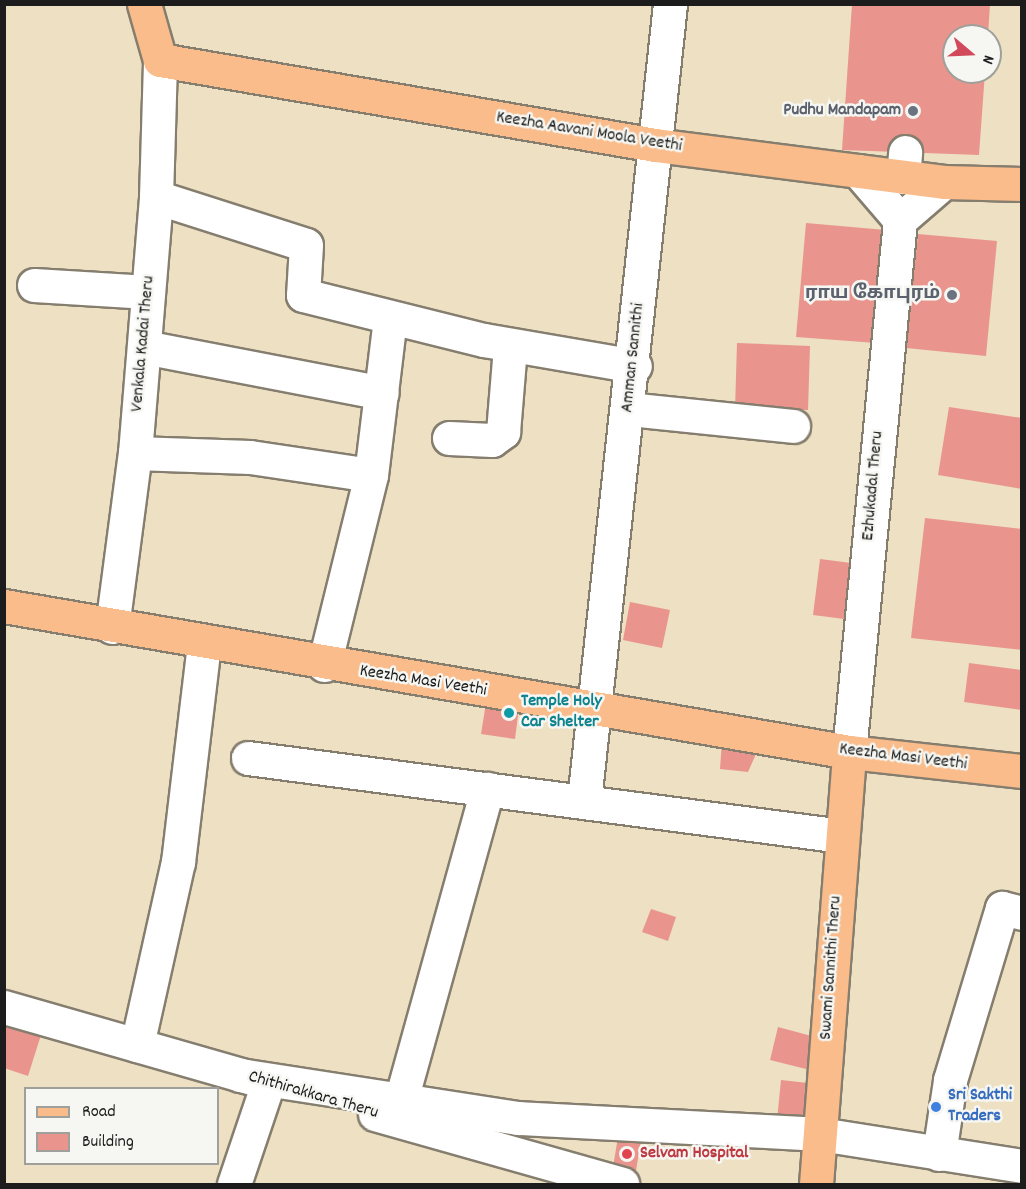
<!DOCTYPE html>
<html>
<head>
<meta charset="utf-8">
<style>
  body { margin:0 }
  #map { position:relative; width:1026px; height:1189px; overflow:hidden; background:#eee0c2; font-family:Dekko,"Noto Sans Tamil",sans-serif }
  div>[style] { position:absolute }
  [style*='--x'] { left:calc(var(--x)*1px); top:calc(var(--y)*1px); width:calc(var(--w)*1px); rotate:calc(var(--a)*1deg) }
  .building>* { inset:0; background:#e9958e }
  .roads { filter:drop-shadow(2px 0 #857e6f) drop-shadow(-2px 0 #857e6f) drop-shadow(0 2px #857e6f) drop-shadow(0 -2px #857e6f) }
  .minor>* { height:33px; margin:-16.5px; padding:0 16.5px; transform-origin:16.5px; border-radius:16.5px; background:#fff }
  .major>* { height:33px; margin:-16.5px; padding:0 16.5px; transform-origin:16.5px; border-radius:16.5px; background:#f9bc8a }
  .dots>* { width:16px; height:16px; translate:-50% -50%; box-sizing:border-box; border:3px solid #f6f6f2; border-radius:50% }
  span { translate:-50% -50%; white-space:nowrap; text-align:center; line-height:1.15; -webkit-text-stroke:5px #f6f6f2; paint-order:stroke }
  .worship-label { font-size:18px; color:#5b616d; font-weight:700 }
  .right { translate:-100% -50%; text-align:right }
  .street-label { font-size:18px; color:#1c1c1c }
  .culture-label { font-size:18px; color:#0d838f; font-weight:700 }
  .left { translate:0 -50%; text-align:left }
  .shop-label { font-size:18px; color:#366cbe; font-weight:700 }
  .health-label { font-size:18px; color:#be3a42; font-weight:700 }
  .frame { position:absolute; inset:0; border:6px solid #1c1c1c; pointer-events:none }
  .legend { position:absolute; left:24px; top:1087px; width:195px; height:78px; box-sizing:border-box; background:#f6f6f2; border:2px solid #9f9f9c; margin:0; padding:8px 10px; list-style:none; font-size:18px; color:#1c1c1c }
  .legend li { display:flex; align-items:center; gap:12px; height:30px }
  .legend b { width:30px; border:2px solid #9f9f9c }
  .north { position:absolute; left:942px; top:24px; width:60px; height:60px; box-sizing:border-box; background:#f6f6f2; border:2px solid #9f9f9c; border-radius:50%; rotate:109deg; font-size:16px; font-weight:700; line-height:24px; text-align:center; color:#1c1c1c }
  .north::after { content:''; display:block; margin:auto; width:21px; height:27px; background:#d1495b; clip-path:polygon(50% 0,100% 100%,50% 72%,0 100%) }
</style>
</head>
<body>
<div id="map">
  <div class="building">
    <div style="clip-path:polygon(852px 4px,990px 4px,988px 36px,954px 36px,954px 72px,985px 72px,979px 155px,842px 150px)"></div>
    <div style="clip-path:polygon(806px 223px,886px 230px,876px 343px,796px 337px)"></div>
    <div style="clip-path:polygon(918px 234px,997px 241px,986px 356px,906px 348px)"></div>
    <div style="clip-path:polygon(737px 343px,810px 346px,808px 410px,735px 409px)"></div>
    <div style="clip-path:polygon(949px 407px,1022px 418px,1022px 489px,938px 475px)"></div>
    <div style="clip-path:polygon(925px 518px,1022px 529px,1022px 650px,911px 638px)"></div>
    <div style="clip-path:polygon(820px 559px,859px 564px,852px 620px,813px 615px)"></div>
    <div style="clip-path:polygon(630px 602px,670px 610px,662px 648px,623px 640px)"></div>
    <div style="clip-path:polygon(969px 663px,1022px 670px,1022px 710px,964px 702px)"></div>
    <div style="clip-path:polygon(486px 703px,519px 708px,515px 739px,481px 734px)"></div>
    <div style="clip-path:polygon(722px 741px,760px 745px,748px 772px,720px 769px)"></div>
    <div style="clip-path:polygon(651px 909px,676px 917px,668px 941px,642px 932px)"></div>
    <div style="clip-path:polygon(4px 1023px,41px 1035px,28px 1076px,4px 1068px)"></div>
    <div style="clip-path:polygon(778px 1027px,819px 1038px,810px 1070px,770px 1060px)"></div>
    <div style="clip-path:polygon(781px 1080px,817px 1084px,812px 1124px,777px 1120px)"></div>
    <div style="clip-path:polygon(619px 1131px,642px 1134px,635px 1177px,612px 1173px)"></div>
  </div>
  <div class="roads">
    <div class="minor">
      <div style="--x:858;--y:171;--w:65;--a:49.4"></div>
      <div style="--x:900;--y:220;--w:58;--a:-40.8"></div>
      <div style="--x:903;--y:177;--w:25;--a:-85"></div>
      <div style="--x:156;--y:197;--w:157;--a:17.7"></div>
      <div style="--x:306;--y:245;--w:50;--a:93.4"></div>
      <div style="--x:303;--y:295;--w:187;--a:14"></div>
      <div style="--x:484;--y:340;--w:153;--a:9.8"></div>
      <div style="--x:34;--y:285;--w:114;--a:3.5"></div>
      <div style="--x:144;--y:347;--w:242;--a:10.9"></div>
      <div style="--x:629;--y:409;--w:165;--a:5.9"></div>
      <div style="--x:449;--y:438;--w:43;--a:2.7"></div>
      <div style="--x:492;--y:440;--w:14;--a:-36"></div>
      <div style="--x:503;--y:432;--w:86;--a:-85.3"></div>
      <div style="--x:135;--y:453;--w:115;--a:2"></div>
      <div style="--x:250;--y:457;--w:122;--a:8.5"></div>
      <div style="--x:112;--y:627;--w:176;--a:-82.5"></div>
      <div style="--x:135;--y:453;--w:257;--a:-85.3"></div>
      <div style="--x:156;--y:197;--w:137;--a:-88.3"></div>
      <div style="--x:324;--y:665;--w:196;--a:-76.1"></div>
      <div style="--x:371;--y:475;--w:157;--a:-83.1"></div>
      <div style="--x:849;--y:752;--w:534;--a:-84.52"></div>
      <div style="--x:248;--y:758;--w:599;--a:7.48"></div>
      <div style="--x:584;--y:801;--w:802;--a:-83.84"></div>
      <div style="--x:4;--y:1007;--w:268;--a:16"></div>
      <div style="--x:137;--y:1045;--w:188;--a:-77.4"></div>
      <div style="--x:178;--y:862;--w:221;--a:-83.2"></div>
      <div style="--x:240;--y:1075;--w:281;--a:8.8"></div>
      <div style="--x:518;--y:1118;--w:302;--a:3"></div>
      <div style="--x:820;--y:1134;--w:205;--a:9"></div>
      <div style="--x:401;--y:1100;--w:323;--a:-74.5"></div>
      <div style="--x:375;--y:1114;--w:257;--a:15.8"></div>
      <div style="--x:939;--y:1154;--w:75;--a:-81.5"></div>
      <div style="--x:950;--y:1080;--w:180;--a:-73.2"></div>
      <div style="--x:1002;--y:908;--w:21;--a:14"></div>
      <div style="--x:234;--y:1184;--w:107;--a:-71.4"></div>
    </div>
    <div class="major">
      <div style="--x:144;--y:4;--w:58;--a:74.1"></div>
      <div style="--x:160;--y:60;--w:502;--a:9.74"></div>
      <div style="--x:655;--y:145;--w:291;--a:7.3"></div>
      <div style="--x:944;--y:182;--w:78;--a:1.5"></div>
      <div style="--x:4;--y:606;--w:858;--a:9.8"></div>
      <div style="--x:849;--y:752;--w:174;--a:6.3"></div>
      <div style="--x:816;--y:1184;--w:433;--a:-85.6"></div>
    </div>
  </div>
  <div class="dots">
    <div style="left:913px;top:111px;background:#6b7280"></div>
    <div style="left:952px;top:295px;background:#6b7280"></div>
    <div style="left:509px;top:713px;background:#0f9aa8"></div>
    <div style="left:936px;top:1107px;background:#3f7fe0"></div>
    <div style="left:627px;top:1154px;background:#e0444e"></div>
  </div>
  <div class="worship-label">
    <span class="right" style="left:901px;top:111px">Pudhu Mandapam</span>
    <span class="right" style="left:940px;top:295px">ராய கோபுரம்</span>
  </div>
  <div class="street-label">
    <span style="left:589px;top:133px;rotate:9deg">Keezha Aavani Moola Veethi</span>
    <span style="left:144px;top:344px;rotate:-85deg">Venkala Kadai Theru</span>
    <span style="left:634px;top:358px;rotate:-84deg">Amman Sannithi</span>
    <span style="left:874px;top:486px;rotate:-85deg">Ezhukadal Theru</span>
    <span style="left:423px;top:682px;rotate:9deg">Keezha Masi Veethi</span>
    <span style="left:903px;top:758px;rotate:7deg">Keezha Masi Veethi</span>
    <span style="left:832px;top:968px;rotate:-86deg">Swami Sannithi Theru</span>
    <span style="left:313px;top:1096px;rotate:16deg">Chithirakkara Theru</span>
  </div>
  <div class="culture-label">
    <span class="left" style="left:521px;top:713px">Temple Holy<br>Car Shelter</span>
  </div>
  <div class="shop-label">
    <span class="left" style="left:948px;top:1107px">Sri Sakthi<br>Traders</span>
  </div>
  <div class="health-label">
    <span class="left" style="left:640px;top:1154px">Selvam Hospital</span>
  </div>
  <div class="frame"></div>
  <ul class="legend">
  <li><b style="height:8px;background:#f9bc8a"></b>Road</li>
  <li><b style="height:16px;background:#e9958e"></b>Building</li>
  </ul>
  <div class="north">N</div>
</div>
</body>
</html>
